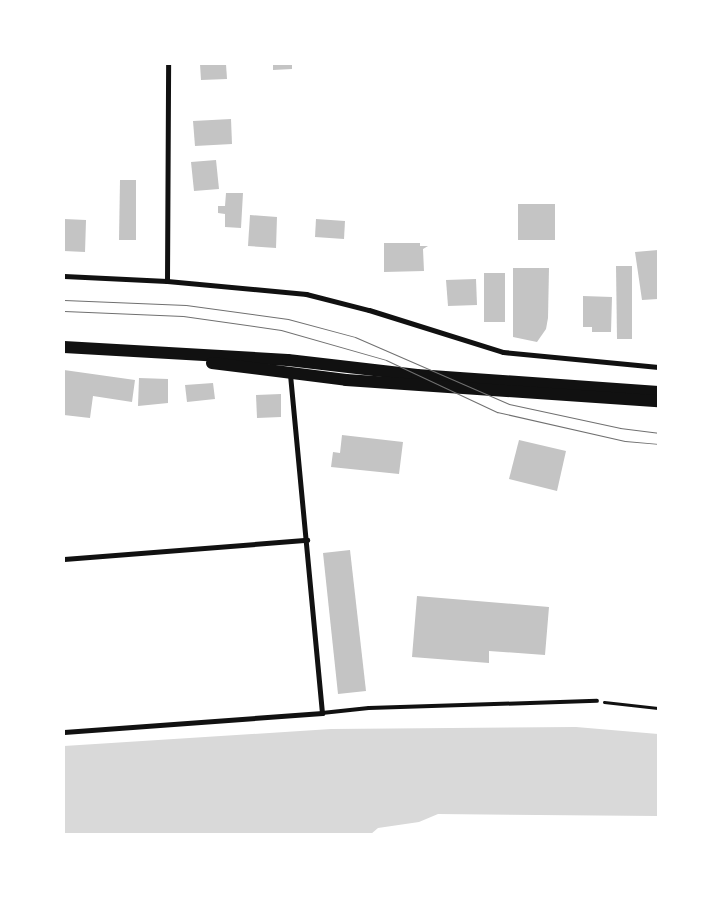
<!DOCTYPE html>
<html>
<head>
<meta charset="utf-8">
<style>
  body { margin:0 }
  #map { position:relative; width:722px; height:898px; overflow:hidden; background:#fff; font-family:Jost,sans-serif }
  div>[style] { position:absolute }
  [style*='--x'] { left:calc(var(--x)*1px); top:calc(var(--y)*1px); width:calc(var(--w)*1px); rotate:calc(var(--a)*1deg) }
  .water>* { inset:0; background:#d9d9d9 }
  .building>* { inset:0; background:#c4c4c4 }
  .path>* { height:3px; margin:-1.5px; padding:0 1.5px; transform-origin:1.5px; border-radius:1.5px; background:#111 }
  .service>* { height:4px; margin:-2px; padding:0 2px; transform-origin:2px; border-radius:2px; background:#111 }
  .minor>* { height:5px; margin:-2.5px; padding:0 2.5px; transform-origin:2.5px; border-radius:2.5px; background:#111 }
  .primary>* { height:12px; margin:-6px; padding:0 6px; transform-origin:6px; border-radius:6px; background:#111 }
  .tram>* { height:1px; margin:-0.5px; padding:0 0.5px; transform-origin:0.5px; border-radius:0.5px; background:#707070 }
  span { translate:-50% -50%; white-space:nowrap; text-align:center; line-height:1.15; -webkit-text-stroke:4px #fff; paint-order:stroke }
  .frame { position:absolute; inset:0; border:65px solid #fff; pointer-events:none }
</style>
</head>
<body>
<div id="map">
  <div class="water">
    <div style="clip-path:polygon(576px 727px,658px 734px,658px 816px,438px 814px,419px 822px,378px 828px,371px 834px,64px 834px,64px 746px,331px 729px)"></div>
  </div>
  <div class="building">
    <div style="clip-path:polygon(200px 64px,226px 64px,227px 79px,201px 80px)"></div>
    <div style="clip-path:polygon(273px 64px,292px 64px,292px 69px,273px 70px)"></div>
    <div style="clip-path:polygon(231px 119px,232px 144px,195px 146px,193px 121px)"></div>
    <div style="clip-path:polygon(216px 160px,219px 189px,194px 191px,191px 162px)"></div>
    <div style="clip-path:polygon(120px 180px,136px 180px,136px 240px,119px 240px)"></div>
    <div style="clip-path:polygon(226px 193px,243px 193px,241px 228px,225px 227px,225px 214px,218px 213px,218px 206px,225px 206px)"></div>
    <div style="clip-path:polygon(518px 204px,555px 204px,555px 240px,518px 240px)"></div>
    <div style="clip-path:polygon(250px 215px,277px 217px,276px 248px,248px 246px)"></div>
    <div style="clip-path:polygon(64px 219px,86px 220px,85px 252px,64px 251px)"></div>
    <div style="clip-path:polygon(316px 219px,345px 221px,344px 239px,315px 237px)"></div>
    <div style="clip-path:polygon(384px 243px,420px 243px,420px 246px,428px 246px,423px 249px,424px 271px,384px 272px)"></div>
    <div style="clip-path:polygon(658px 250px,658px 299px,642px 300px,635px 252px)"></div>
    <div style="clip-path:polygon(616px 266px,632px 266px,632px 339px,617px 339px)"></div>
    <div style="clip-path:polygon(513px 268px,549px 268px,548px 318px,546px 329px,537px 342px,513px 337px)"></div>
    <div style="clip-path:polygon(484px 273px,505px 273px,505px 322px,484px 322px)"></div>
    <div style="clip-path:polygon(476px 279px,477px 305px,448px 306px,446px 280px)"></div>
    <div style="clip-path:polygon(583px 296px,612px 297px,611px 332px,592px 332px,592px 327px,583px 327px)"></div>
    <div style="clip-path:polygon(64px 370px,135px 380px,132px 402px,93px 396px,90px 418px,64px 415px)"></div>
    <div style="clip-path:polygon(139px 378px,168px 379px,168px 403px,138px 406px)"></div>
    <div style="clip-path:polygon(213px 383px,215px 399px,187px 402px,185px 385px)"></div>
    <div style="clip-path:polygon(281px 394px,281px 417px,257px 418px,256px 395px)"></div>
    <div style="clip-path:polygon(342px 435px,403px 442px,399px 474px,331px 467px,333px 452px,340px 453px)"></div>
    <div style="clip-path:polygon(519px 440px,566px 451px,557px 491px,509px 479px)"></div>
    <div style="clip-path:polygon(350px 550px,366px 691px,338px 694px,323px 553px)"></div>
    <div style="clip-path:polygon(417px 596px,549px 607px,545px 655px,489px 651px,489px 663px,412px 657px)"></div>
  </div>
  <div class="path">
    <div style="--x:604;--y:702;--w:54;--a:6.3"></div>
  </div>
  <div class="service">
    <div style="--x:322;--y:713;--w:47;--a:-6.1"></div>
    <div style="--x:369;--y:708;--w:228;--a:-1.8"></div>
  </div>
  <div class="minor">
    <div style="--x:64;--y:276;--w:103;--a:2.8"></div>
    <div style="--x:167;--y:281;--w:140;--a:5.3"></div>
    <div style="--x:306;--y:294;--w:65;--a:14.3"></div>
    <div style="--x:369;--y:310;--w:140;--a:17.4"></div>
    <div style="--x:503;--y:352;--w:156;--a:5.5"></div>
    <div style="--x:167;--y:281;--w:217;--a:-89.7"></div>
    <div style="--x:64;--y:559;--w:244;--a:-4.5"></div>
    <div style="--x:64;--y:732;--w:259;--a:-4.2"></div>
    <div style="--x:322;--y:713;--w:341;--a:-95.4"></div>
  </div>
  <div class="primary">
    <div style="--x:64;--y:347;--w:224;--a:3.3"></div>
    <div style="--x:288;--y:360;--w:130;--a:6.6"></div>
    <div style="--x:417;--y:375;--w:242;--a:4"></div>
    <div style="--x:212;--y:363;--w:135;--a:7.2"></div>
    <div style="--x:346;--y:380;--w:313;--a:3.9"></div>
  </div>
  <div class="tram">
    <div style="--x:64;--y:300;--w:122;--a:2.3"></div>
    <div style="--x:186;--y:305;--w:103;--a:7.8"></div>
    <div style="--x:288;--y:319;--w:69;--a:15"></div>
    <div style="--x:355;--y:337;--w:168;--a:23.5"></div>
    <div style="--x:509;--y:404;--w:114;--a:12.2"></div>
    <div style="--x:620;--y:428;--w:38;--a:7"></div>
    <div style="--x:64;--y:311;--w:119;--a:2.4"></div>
    <div style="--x:183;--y:316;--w:99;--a:8.1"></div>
    <div style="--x:281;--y:330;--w:109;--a:15.9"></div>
    <div style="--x:386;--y:360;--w:123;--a:25.1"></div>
    <div style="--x:497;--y:412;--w:131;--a:12.8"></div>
    <div style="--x:625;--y:441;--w:33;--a:5"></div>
  </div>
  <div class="frame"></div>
</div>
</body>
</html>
